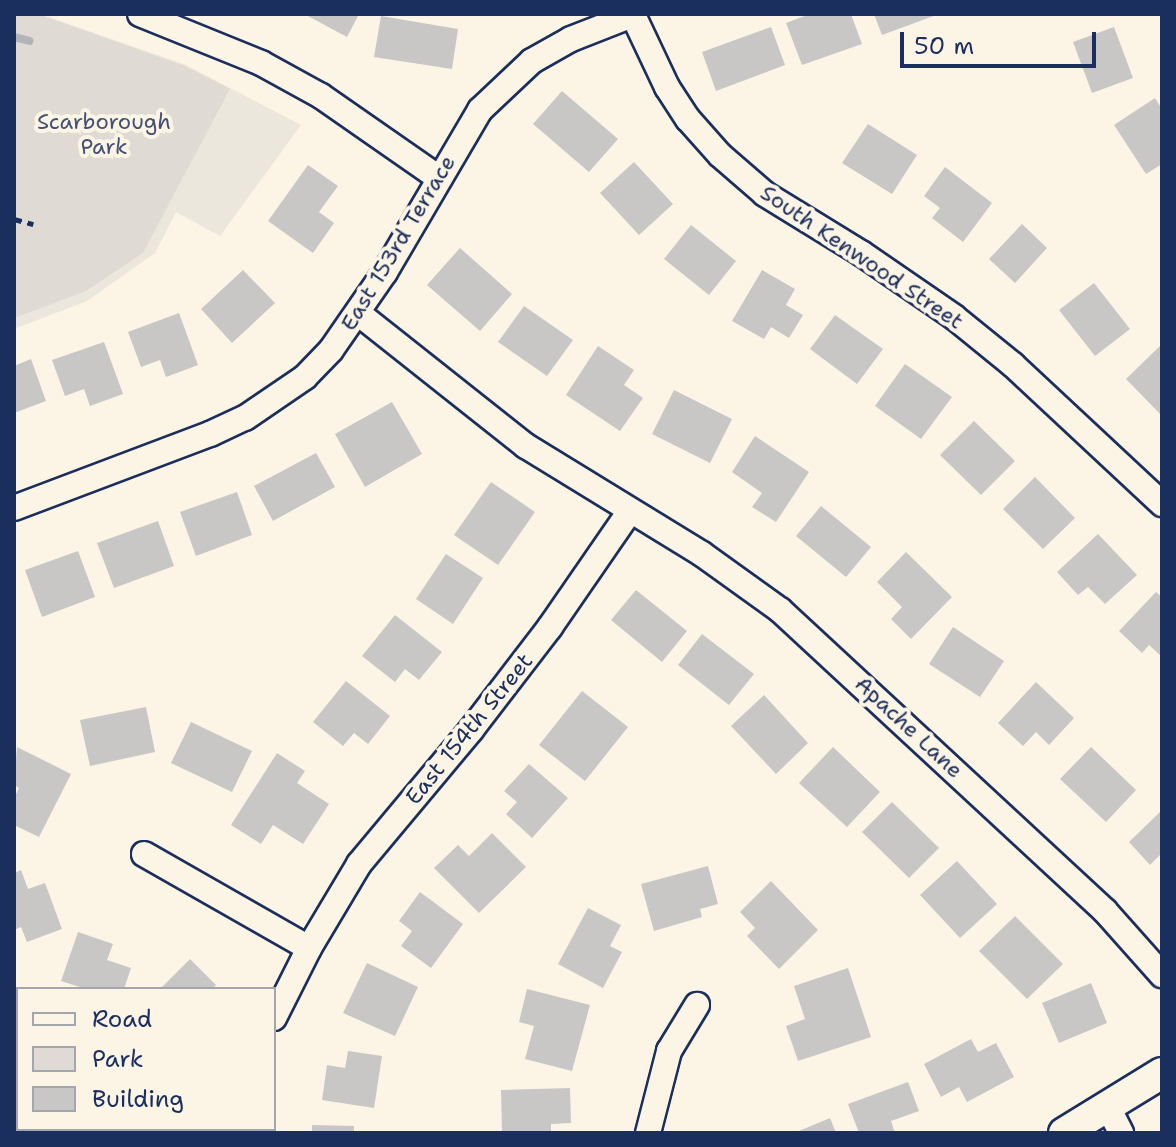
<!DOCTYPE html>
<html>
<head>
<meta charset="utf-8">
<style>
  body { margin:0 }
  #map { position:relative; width:1176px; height:1147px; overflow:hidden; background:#fcf5e5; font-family:"Shantell Sans",sans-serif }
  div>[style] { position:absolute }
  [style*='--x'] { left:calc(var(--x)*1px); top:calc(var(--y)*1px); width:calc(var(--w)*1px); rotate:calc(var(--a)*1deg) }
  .built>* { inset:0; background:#ece7dc }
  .green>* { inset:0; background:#dfdbd4 }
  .stream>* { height:8px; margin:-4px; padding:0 4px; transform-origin:4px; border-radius:4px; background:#b2b4b8 }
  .building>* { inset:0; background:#c8c7c6 }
  .path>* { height:5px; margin-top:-2.5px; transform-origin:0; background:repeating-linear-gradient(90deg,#1b2f5e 0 8px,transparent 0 14px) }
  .roads { filter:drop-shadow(2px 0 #1b2f5e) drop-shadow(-2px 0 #1b2f5e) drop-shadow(0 2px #1b2f5e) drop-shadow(0 -2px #1b2f5e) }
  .minor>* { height:24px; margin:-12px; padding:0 12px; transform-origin:12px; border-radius:12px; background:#fcf5e5 }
  .tertiary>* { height:30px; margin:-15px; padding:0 15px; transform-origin:15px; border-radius:15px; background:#fcf5e5 }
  span { translate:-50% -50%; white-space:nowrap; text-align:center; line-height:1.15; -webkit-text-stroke:8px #fcf5e5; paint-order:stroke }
  .park-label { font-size:22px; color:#425176 }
  .street-label { font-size:22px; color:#1b2f5e }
  .frame { position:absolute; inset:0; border:16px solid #1b2f5e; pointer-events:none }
  .legend { position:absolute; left:16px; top:987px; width:260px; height:144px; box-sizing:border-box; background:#fcf5e5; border:2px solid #a2a6af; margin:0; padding:10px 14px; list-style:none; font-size:24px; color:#1b2f5e }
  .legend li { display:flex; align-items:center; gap:16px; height:40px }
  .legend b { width:40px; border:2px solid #a2a6af }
  .scale { position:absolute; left:900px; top:32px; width:196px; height:36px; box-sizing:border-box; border:4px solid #1b2f5e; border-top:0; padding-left:10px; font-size:24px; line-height:28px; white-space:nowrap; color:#1b2f5e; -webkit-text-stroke:6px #fcf5e5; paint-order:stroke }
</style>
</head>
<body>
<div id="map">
  <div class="built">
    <div style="clip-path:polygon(14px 14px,40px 14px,186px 65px,301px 125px,220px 236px,176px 212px,155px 253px,87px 301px,14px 329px)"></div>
  </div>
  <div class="green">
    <div style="clip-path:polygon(14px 14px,38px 14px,185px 66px,230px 89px,143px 253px,86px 291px,14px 318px)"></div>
  </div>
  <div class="stream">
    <div style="--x:14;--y:37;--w:16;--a:14"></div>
  </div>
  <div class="building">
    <div style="clip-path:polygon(304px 14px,359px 14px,347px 37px)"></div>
    <div style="clip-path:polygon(810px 14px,851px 14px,862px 44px,802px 65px,786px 23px)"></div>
    <div style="clip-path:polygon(874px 14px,939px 14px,882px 35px)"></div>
    <div style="clip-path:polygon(381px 16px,458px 29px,452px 69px,374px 57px)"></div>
    <div style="clip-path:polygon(771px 27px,785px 65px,716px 91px,702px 52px)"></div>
    <div style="clip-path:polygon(1114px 27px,1133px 78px,1092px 93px,1073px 42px)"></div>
    <div style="clip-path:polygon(562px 91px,618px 139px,589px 172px,533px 124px)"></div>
    <div style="clip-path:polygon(1155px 98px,1162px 109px,1162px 164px,1146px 174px,1114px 125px)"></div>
    <div style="clip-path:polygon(868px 124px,917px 155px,892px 194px,842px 163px)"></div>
    <div style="clip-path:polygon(634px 162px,673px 204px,639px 235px,600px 193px)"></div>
    <div style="clip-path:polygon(308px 165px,338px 186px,319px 212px,334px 223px,313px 253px,268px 221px)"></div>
    <div style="clip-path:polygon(945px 167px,992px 203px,963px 242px,932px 218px,940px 208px,924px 196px)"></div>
    <div style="clip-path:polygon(1022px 224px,1047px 248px,1015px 283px,989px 259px)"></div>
    <div style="clip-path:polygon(691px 225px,736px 261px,709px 295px,664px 259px)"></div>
    <div style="clip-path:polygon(460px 248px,512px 294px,480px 331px,427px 285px)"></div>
    <div style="clip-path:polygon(243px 270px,275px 303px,232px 343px,201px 309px)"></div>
    <div style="clip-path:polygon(762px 270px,795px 289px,786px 305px,803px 315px,789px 338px,771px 327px,764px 339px,732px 321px)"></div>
    <div style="clip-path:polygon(1094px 283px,1130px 329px,1095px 356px,1059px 310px)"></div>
    <div style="clip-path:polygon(524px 306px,573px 340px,547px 376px,498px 342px)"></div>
    <div style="clip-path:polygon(179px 313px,198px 365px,166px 377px,160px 360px,141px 367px,128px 332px)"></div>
    <div style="clip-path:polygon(835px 315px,883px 349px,857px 384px,810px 349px)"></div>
    <div style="clip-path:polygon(104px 342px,123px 394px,90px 406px,84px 389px,65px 396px,52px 360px)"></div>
    <div style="clip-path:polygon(1162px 344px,1162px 416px,1126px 379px)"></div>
    <div style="clip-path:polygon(598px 346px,634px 370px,624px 385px,643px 398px,620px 431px,566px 395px)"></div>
    <div style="clip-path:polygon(31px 359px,46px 401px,14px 413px,14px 366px)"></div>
    <div style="clip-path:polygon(905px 364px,952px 397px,921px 439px,875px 406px)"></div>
    <div style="clip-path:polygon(674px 390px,732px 419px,710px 463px,652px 434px)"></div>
    <div style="clip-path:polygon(392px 402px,422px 454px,365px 487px,335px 434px)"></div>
    <div style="clip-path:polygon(974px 421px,1015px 461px,981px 495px,940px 455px)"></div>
    <div style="clip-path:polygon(755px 436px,809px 472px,776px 522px,752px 507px,762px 493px,732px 472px)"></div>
    <div style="clip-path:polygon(316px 453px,335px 487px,273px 521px,254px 486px)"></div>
    <div style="clip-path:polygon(1035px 477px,1075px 518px,1043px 549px,1003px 509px)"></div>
    <div style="clip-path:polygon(491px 482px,535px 512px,498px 565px,454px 535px)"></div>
    <div style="clip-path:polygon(237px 492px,252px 535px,196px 556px,180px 512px)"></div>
    <div style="clip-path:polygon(821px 506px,871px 547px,846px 577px,796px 536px)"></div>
    <div style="clip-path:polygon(158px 521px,174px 566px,114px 588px,97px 543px)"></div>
    <div style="clip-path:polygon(1098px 534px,1137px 575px,1105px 604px,1088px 587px,1078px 595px,1057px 572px)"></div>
    <div style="clip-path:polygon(78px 551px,95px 597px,42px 617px,25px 570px)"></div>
    <div style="clip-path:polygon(906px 552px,952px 597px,911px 639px,891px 619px,902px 607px,877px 582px)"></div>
    <div style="clip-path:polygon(446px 554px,483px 578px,453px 624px,416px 599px)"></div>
    <div style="clip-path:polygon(636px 590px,687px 631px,662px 662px,611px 620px)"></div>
    <div style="clip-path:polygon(1156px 592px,1162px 597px,1162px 657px,1149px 645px,1142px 653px,1119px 631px)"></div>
    <div style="clip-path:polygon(395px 615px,442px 652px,419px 680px,405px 669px,395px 682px,362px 656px)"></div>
    <div style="clip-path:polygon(953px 627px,1004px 661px,980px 697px,929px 664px)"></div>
    <div style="clip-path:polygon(702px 634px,754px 674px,729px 705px,678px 665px)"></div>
    <div style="clip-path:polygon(346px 681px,390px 716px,368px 744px,354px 733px,343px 746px,313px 722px)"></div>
    <div style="clip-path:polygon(1036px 682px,1074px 718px,1049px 745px,1036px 732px,1023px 746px,998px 723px)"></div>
    <div style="clip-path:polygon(582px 691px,628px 727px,585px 781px,539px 745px)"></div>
    <div style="clip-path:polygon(764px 695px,808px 743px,776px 774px,731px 726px)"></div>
    <div style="clip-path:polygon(146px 707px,155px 752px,90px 766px,80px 720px)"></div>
    <div style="clip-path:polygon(191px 722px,252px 751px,232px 792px,171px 763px)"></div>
    <div style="clip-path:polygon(17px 747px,71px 774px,39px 837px,14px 825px,14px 798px,19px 788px,14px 785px)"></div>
    <div style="clip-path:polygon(833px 747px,880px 792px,847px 827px,799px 783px)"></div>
    <div style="clip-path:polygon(1091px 747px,1136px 790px,1106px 822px,1060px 779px)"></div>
    <div style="clip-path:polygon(277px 753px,305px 771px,297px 783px,329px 804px,303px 844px,273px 825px,261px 844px,231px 825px)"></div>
    <div style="clip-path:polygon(529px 764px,568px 798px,532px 838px,506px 814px,517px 802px,504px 791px)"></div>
    <div style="clip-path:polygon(892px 802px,939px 848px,909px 878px,862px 832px)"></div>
    <div style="clip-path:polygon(1162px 810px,1162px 853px,1150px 865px,1129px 842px)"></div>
    <div style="clip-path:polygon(492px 833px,526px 867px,479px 913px,434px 868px,458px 845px,469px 856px)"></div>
    <div style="clip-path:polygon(957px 861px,997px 904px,960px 938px,920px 895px)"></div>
    <div style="clip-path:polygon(708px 866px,718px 904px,700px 909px,702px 917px,654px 931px,641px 884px)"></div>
    <div style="clip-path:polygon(21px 870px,28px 889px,45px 883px,62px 929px,27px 942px,21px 927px,14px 930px,14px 873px)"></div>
    <div style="clip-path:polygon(771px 881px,818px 930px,779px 969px,747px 936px,755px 928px,740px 912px)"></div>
    <div style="clip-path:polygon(420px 892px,463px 924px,431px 968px,401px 946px,412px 931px,399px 921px)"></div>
    <div style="clip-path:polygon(588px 908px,621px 925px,610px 946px,622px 952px,603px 988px,558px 964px)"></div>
    <div style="clip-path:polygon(1015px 916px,1063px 964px,1027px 999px,979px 951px)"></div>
    <div style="clip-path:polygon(78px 932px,113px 944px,107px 960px,131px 968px,124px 989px,86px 989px,61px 981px)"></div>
    <div style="clip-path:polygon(190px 959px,216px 985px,212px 989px,160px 989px)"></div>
    <div style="clip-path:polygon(367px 963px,418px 987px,395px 1036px,343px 1013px)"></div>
    <div style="clip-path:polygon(848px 968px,871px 1037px,798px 1061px,786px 1026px,805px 1019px,794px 986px)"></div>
    <div style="clip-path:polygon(1091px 983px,1107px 1023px,1059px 1043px,1042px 1003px)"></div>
    <div style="clip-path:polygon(527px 989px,590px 1005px,572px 1071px,525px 1059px,534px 1026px,519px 1022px)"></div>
    <div style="clip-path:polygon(971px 1039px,978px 1052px,996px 1043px,1014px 1077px,967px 1102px,959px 1087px,941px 1097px,924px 1064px)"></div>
    <div style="clip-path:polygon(348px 1051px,382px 1056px,374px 1108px,322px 1100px,327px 1065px,345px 1068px)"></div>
    <div style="clip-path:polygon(908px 1082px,919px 1111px,891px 1121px,895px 1133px,859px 1133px,848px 1104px)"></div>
    <div style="clip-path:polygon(570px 1088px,571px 1123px,551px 1124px,551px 1133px,502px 1133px,501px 1090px)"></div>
    <div style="clip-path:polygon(830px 1118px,836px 1133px,794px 1133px)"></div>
    <div style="clip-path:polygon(312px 1125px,354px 1126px,354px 1133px,312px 1133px)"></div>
    <div style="clip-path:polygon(112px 1129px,160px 1129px,159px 1133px,111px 1133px)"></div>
  </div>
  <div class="path">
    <div style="--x:14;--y:219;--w:20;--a:15"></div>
  </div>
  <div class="roads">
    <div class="minor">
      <div style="--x:140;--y:14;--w:131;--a:22"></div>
      <div style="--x:261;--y:63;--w:68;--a:28.8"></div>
      <div style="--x:321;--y:96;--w:144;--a:34.8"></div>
      <div style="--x:633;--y:15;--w:80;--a:64.7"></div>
      <div style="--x:667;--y:87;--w:38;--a:57"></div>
      <div style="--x:688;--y:119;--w:48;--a:48.4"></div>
      <div style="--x:720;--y:155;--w:60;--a:40.9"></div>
      <div style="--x:765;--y:194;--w:113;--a:31.6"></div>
      <div style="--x:861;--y:253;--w:113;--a:34.5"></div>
      <div style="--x:954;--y:317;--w:76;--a:39.1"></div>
      <div style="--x:1013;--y:365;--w:204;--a:43"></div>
      <div style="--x:358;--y:313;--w:214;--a:38.4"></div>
      <div style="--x:526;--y:446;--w:206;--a:31.5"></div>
      <div style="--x:702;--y:554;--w:96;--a:35.7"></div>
      <div style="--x:780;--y:610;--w:443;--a:42.8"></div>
      <div style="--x:1105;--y:911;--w:86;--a:48.3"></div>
      <div style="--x:14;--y:508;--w:210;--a:-20.7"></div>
      <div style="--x:210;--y:434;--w:38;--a:-25"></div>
      <div style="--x:245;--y:418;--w:73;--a:-34.3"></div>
      <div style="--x:305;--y:377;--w:37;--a:-46"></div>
      <div style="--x:331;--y:350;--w:95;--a:-55.3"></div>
      <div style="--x:385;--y:272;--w:188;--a:-59.6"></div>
      <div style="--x:480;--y:110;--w:71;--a:-43.3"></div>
      <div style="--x:532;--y:61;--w:45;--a:-29.4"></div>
      <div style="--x:571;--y:39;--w:69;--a:-21.3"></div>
      <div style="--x:144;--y:854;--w:190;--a:29.7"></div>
      <div style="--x:274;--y:1018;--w:78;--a:-63.4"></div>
      <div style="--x:309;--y:948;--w:98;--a:-59.2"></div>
      <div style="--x:359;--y:864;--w:175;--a:-50.1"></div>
      <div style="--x:471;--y:730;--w:130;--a:-52.5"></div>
      <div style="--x:550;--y:627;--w:141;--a:-55.4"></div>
      <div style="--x:1108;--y:1107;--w:29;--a:63"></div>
      <div style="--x:250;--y:1133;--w:4;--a:-76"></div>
      <div style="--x:648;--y:1133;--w:85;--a:-75.6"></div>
      <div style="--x:669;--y:1051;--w:54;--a:-58.7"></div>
    </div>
    <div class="tertiary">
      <div style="--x:1064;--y:1133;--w:115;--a:-31.5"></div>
    </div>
  </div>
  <div class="park-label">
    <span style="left:104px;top:134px">Scarborough<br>Park</span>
  </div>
  <div class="street-label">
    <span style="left:398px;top:243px;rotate:-59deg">East 153rd Terrace</span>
    <span style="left:862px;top:257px;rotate:34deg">South Kenwood Street</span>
    <span style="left:909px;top:727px;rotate:43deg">Apache Lane</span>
    <span style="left:469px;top:729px;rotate:-51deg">East 154th Street</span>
  </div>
  <div class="frame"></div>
  <ul class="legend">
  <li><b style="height:10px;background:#fcf5e5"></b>Road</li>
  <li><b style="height:22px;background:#dfdbd4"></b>Park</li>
  <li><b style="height:22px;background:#c8c7c6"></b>Building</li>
  </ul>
  <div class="scale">50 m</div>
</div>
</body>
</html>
